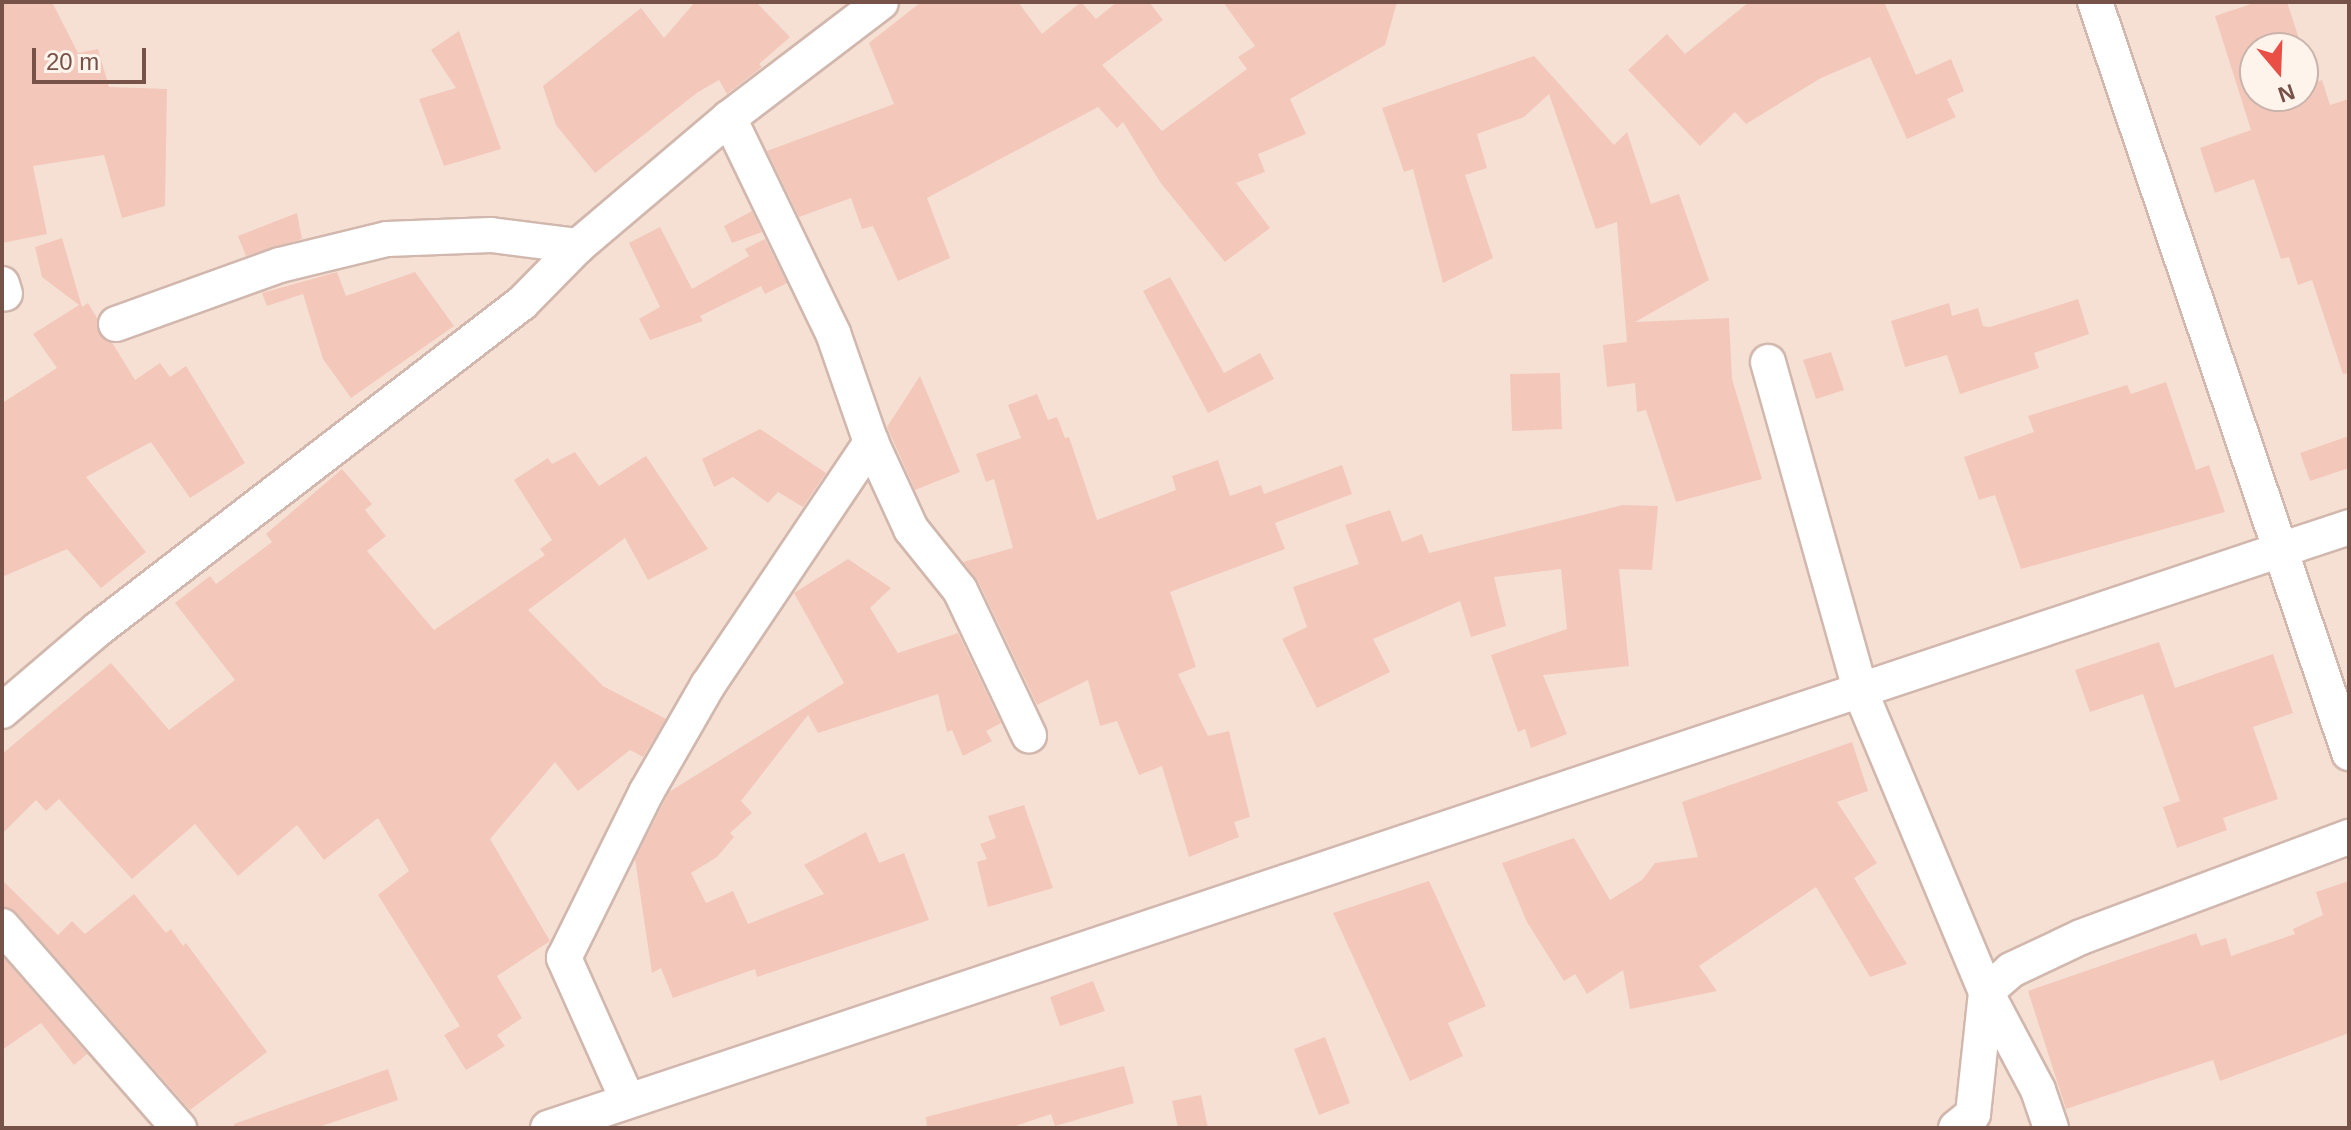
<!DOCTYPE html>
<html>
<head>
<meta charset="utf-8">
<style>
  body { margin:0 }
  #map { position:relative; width:2351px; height:1130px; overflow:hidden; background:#fdefe5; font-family:Arial,sans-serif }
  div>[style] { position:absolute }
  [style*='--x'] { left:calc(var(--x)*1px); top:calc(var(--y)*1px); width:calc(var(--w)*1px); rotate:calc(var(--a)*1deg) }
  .residential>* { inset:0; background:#f5e0d3 }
  .building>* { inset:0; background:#f3c8bb }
  .roads { filter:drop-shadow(2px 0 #d1b7ad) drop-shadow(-2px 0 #d1b7ad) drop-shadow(0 2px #d1b7ad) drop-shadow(0 -2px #d1b7ad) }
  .minor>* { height:34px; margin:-17px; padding:0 17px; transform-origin:17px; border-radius:17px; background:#fff }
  span { translate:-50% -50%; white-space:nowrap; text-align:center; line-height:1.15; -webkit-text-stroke:7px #fff4ec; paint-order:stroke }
  .frame { position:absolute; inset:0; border:4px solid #775249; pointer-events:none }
  .north { position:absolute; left:2239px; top:32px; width:80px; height:80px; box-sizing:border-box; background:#fff4ec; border:2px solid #c9b3ab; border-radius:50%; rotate:161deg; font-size:22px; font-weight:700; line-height:32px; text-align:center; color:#775249 }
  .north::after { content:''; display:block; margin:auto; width:28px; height:36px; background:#ea4f46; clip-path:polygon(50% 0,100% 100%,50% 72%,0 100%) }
  .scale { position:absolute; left:32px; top:48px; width:114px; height:36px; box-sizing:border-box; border:4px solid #775249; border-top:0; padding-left:10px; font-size:24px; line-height:28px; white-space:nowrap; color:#775249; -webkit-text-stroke:6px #fff4ec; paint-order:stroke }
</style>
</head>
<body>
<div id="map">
  <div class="residential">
    <div style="clip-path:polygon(evenodd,2px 2px,2349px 2px,2349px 1128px,2px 1128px,2px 2px,2255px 48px,2303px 48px,2303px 96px,2255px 96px,2255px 48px)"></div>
  </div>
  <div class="building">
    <div style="clip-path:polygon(2px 2px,52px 2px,78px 53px,98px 49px,109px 87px,167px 89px,165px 206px,122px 218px,104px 155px,33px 166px,47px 234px,2px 243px)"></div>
    <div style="clip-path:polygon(695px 2px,756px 2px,790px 37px,759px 64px,762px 67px,727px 94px,719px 80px,698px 92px,595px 173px,556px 125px,543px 86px,641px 8px,664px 38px)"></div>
    <div style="clip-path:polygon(921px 2px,1018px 2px,1042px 34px,1081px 2px,1096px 19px,1117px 2px,1149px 2px,1163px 20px,1102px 65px,1162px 131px,1247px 69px,1238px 57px,1255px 46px,1223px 2px,1397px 2px,1385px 45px,1290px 99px,1306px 134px,1258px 154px,1265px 172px,1236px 183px,1270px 228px,1225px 262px,1160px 182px,1123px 122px,1117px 128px,1098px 107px,927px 198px,950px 258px,898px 281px,873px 226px,862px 229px,851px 198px,799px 217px,767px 151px,894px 104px,869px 43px)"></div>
    <div style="clip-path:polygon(1749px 2px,1884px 2px,1916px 75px,1951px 59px,1964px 91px,1947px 99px,1956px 117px,1907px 139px,1870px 57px,1821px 78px,1746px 124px,1735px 112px,1700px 146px,1628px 70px,1667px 34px,1685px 54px)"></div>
    <div style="clip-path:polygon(2257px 2px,2287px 2px,2302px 48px,2255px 48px,2255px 96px,2303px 96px,2303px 52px,2313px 83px,2322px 80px,2330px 105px,2349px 99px,2349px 373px,2343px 374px,2312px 280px,2298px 285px,2289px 257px,2281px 259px,2254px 179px,2215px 193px,2200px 148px,2251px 130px,2215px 16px)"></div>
    <div style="clip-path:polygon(459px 31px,501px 149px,444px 166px,419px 99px,456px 88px,431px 50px)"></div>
    <div style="clip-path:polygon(1534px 56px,1614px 145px,1627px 132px,1651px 204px,1679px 194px,1709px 280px,1635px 322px,1729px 318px,1732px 379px,1762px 479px,1676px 502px,1646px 410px,1637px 412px,1635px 383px,1607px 387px,1603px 345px,1627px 342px,1617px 222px,1596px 229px,1549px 94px,1524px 117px,1477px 134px,1487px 168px,1465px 175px,1493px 258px,1443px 283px,1413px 169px,1404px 172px,1382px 108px)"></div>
    <div style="clip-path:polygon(752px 211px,762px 232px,732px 243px,724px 226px)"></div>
    <div style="clip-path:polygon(297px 213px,302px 239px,246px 256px,238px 236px)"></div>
    <div style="clip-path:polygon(660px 227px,692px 289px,749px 256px,745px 249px,765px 239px,787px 283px,765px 294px,761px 286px,700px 316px,703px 321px,650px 340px,639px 319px,660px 307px,629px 243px)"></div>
    <div style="clip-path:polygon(62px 238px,82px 307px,88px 303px,97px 318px,98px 331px,113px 344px,135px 380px,160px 363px,170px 377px,186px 366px,245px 463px,190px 498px,151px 442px,86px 477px,146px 552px,101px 588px,67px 549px,2px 577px,2px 403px,57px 368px,33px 334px,79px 305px,42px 277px,35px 247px)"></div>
    <div style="clip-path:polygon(337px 272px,346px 296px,415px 272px,454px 326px,351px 398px,323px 359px,303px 294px,267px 306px,262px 293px)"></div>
    <div style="clip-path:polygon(1170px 277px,1224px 373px,1260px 353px,1274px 379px,1208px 413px,1143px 291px)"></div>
    <div style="clip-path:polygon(2078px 299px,2089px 334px,2034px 353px,2039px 368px,1960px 394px,1947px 355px,1905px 367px,1891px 321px,1949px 303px,1952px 316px,1978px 308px,1983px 326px,1990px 327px)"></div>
    <div style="clip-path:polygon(1831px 352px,1844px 390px,1816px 399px,1803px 360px)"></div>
    <div style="clip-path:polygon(1560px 373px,1562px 429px,1512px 431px,1510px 374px)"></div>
    <div style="clip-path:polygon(920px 376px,960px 472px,915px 490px,887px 427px)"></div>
    <div style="clip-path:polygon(2166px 382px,2196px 470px,2209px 465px,2225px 512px,2021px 569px,1995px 495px,1979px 500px,1964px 457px,2034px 432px,2028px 416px,2127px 385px,2131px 394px)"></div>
    <div style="clip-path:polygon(1037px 394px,1048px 420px,1057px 417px,1065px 438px,1069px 437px,1097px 520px,1176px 490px,1172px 476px,1218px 460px,1230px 496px,1261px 485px,1264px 494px,1342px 465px,1352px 494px,1275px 523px,1285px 549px,1170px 592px,1196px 667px,1178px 674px,1208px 736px,1229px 731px,1250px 817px,1234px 822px,1239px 837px,1189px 857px,1162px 766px,1139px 775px,1117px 721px,1100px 726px,1088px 680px,1037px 705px,978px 581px,963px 562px,1013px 548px,994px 479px,986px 482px,976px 454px,1021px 438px,1008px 405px)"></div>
    <div style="clip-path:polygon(760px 429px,826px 473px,803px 507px,778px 492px,768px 503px,733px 477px,714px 487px,702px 459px)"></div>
    <div style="clip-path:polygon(2349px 436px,2349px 468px,2310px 481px,2300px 453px)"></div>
    <div style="clip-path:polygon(575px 452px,599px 486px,646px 456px,708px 549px,648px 580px,625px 538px,528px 610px,603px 686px,666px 719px,643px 757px,630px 750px,578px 791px,555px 762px,490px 839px,550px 941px,497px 976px,522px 1018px,497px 1035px,505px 1046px,466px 1070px,444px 1035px,460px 1026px,378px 895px,409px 871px,378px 818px,324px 860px,297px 825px,238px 876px,195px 824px,132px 879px,59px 799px,46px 811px,36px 800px,2px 834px,2px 754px,111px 663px,169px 730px,235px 680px,175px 603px,210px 576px,216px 584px,272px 542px,266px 534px,342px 469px,372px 504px,365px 510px,386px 536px,367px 551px,434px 630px,545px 555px,540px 549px,552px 540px,514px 480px,548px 458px,552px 464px)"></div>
    <div style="clip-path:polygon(1623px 505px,1658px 506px,1652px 570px,1619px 569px,1629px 666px,1543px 675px,1567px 734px,1531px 748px,1525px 729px,1518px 732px,1491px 655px,1567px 629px,1561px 569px,1494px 577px,1506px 626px,1471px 637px,1460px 601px,1373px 639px,1390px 672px,1317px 708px,1282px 639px,1307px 627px,1293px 587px,1359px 564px,1345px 525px,1390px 510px,1402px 542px,1422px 534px,1429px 553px)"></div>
    <div style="clip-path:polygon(848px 559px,891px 588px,870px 608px,898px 653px,958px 633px,1001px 723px,986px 731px,992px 741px,963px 756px,952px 730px,947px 732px,938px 694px,818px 733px,808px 715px,741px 801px,752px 813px,730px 833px,734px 837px,717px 857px,691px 873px,706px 903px,733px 891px,748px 924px,824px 894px,804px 865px,866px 832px,879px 863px,904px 853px,929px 920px,757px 977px,755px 969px,673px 998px,661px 968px,652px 973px,635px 859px,669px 792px,844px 683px,794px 593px)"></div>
    <div style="clip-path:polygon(2159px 642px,2175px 688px,2273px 654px,2293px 713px,2253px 727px,2278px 799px,2223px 818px,2227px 830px,2177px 848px,2163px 807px,2180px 801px,2143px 694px,2090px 712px,2075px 670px)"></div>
    <div style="clip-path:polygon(1852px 742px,1868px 791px,1837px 802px,1877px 863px,1854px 878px,1907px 964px,1870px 977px,1816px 887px,1699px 966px,1717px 991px,1630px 1009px,1623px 970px,1587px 994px,1575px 974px,1564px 981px,1527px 922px,1502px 863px,1574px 838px,1610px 900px,1642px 880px,1655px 863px,1698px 857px,1682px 802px)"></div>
    <div style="clip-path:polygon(1024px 805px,1053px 888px,988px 907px,977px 862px,987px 859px,980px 844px,996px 838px,988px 816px)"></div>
    <div style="clip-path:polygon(2px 880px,58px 935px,72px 921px,85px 934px,134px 894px,166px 933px,171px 929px,183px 946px,186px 943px,267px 1052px,190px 1110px,17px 913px,2px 907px)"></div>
    <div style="clip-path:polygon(1429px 881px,1486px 1006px,1448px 1023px,1463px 1056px,1410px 1081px,1333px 913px)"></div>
    <div style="clip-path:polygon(2349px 881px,2349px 1033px,2220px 1081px,2213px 1060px,2066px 1109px,2028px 991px,2196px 933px,2201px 946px,2226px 938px,2231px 956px,2295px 934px,2293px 929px,2323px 915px,2316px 892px)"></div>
    <div style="clip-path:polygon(2px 956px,104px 1073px,87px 1054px,74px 1065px,41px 1023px,2px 1050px)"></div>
    <div style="clip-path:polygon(1093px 981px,1105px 1011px,1060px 1026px,1050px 997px)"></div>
    <div style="clip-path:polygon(1325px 1037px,1350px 1103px,1319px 1115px,1294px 1049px)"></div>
    <div style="clip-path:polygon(1124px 1066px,1134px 1103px,1055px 1126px,1051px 1114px,1009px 1128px,927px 1128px,926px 1117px)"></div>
    <div style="clip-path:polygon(388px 1069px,398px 1100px,316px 1128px,234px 1128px,234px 1124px)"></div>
    <div style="clip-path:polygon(1201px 1095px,1208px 1128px,1178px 1128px,1172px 1101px)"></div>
  </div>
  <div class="roads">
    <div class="minor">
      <div style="--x:2095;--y:2;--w:793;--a:71.31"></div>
      <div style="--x:729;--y:118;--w:239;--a:64.2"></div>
      <div style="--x:833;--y:333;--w:115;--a:70.8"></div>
      <div style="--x:871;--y:442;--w:96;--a:65.3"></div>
      <div style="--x:911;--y:529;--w:78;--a:51.2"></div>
      <div style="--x:960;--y:590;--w:161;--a:64.6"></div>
      <div style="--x:2;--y:284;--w:10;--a:73"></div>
      <div style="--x:116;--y:324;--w:174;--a:-19.8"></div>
      <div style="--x:280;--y:265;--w:110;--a:-13.7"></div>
      <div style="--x:387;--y:239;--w:104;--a:-2.2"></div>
      <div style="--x:491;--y:235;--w:88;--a:7.2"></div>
      <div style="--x:1768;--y:362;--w:344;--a:74.3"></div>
      <div style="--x:1861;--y:693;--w:324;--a:67.3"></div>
      <div style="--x:1986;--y:992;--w:111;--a:62"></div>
      <div style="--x:2038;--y:1090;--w:40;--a:71.1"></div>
      <div style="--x:2;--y:711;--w:126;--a:-40.5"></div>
      <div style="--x:98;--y:629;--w:535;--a:-37.56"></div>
      <div style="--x:522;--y:303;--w:80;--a:-45.5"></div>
      <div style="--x:578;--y:246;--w:198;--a:-40.3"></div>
      <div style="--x:729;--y:118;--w:191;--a:-37.3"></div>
      <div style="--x:2;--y:926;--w:269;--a:48.8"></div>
      <div style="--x:628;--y:1101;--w:157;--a:-114.1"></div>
      <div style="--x:564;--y:958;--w:186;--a:-63.6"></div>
      <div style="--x:647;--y:791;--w:122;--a:-60.1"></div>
      <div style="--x:708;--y:685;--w:293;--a:-56.1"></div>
      <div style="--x:548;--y:1128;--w:1899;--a:-18.45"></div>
      <div style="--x:1956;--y:1128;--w:22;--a:-39"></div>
      <div style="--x:1973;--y:1114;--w:123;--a:-83.9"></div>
      <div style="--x:1986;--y:992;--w:33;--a:-41"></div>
      <div style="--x:2011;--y:970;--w:77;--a:-25.2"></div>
      <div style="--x:2081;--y:937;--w:286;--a:-20.5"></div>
    </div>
  </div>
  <div class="frame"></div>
  <div class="north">N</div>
  <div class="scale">20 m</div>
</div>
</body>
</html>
